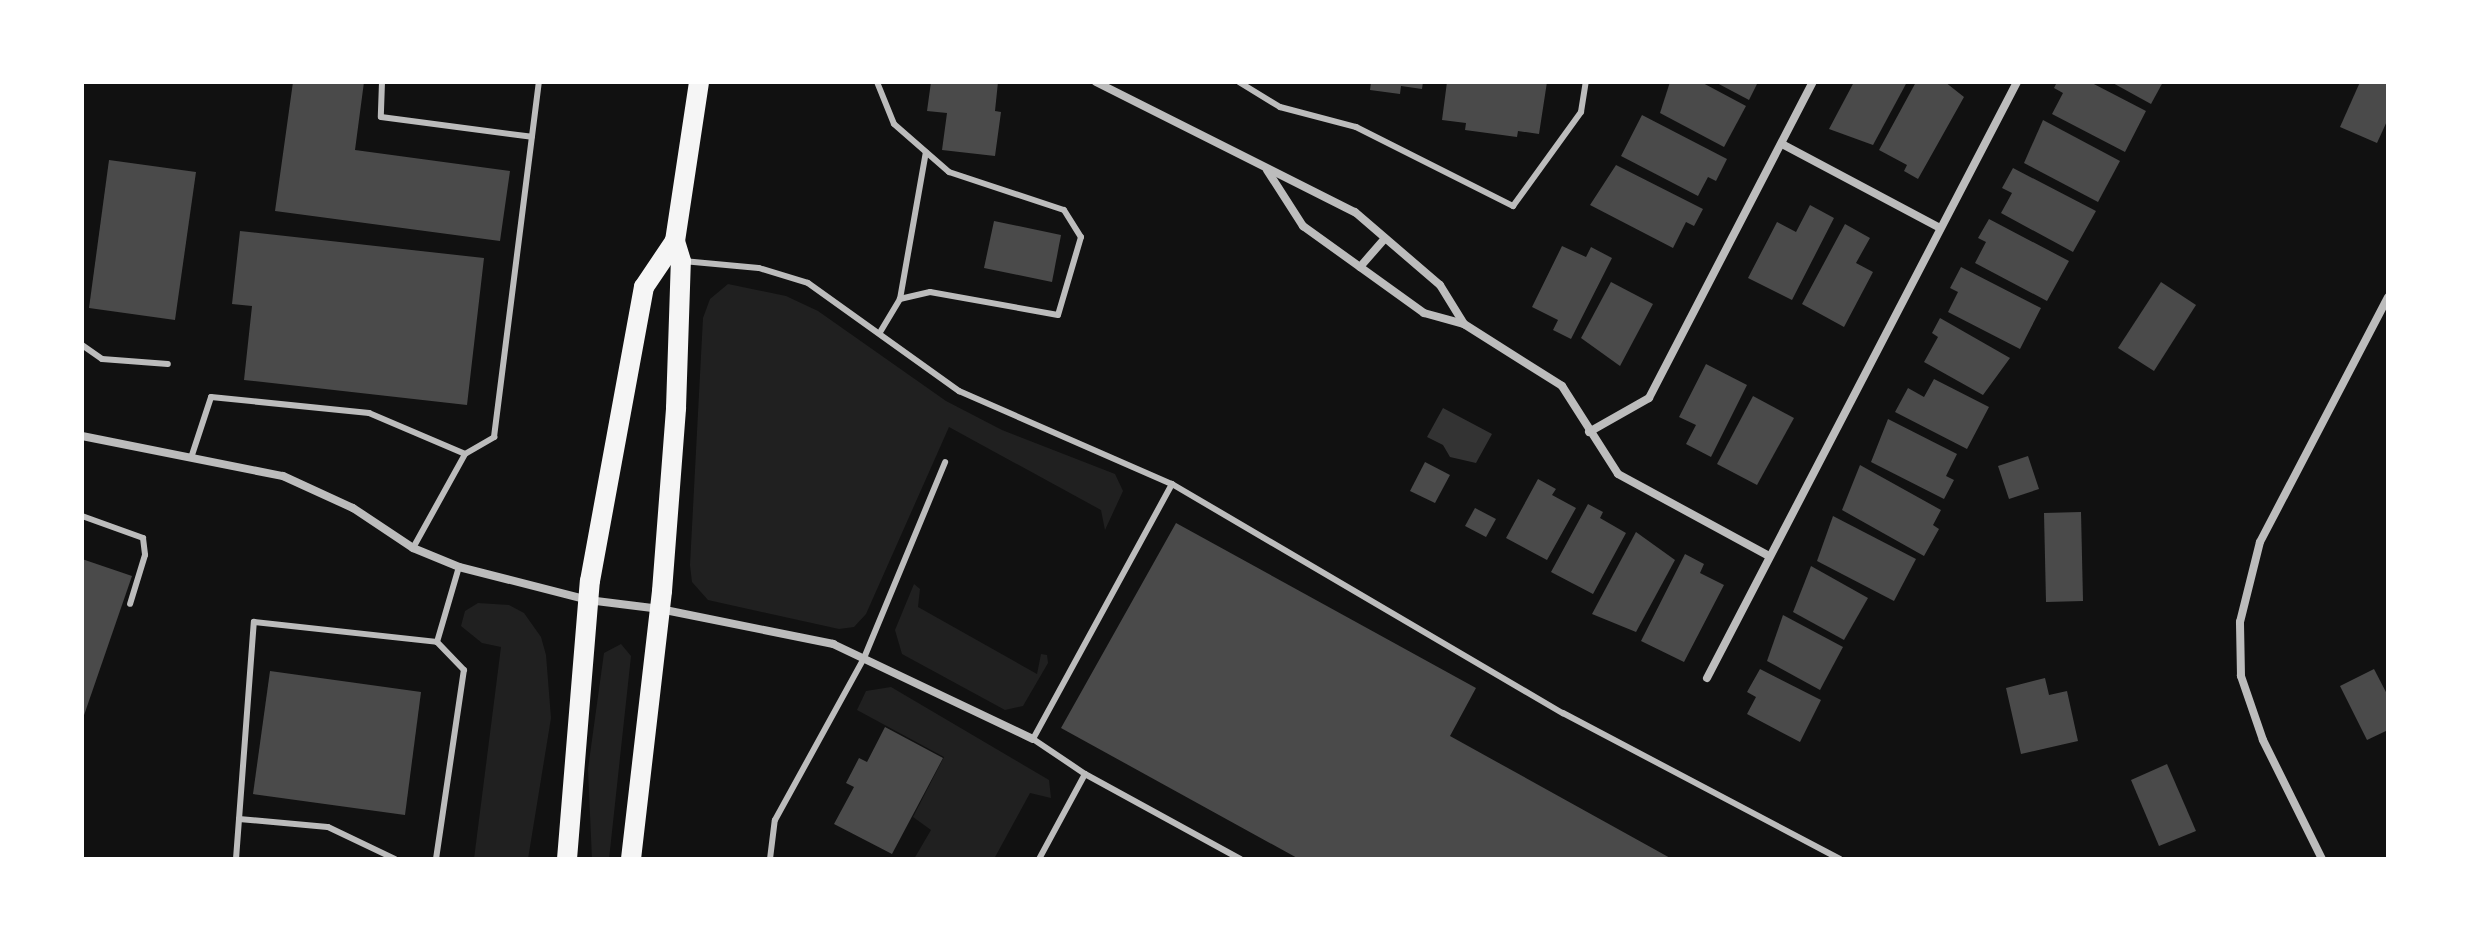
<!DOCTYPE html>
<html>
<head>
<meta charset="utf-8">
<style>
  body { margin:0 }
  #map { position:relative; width:2470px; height:941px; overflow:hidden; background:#111; font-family:Manrope,sans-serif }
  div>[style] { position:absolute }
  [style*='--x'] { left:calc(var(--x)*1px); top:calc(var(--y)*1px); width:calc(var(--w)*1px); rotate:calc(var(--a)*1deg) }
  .green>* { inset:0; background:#202020 }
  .water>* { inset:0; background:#333 }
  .building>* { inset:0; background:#4a4a4a }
  .service>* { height:6px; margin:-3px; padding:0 3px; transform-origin:3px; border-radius:3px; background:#bcbcbc }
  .minor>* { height:8px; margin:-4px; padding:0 4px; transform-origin:4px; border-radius:4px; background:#bcbcbc }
  .primary>* { height:20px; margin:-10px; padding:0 10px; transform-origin:10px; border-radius:10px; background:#f5f5f5 }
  span { translate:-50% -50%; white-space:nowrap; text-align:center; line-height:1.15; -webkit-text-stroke:8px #fff; paint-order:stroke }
  .frame { position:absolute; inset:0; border:84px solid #fff; pointer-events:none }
</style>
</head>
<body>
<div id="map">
  <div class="green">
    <div style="clip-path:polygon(728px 284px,786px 296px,818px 311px,946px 401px,1002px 430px,1115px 474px,1123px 491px,1105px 530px,1101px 510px,949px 427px,866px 614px,854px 627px,839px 629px,708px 600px,692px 582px,690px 565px,703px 318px,710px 299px)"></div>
    <div style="clip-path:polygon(914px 584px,920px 589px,918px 607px,1037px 674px,1041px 654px,1047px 655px,1048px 663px,1023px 706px,1005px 710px,902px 654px,895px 630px)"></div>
    <div style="clip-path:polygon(478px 603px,509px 605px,524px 613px,541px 637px,546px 655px,551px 718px,528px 859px,474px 859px,501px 647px,482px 643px,461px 626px,465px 611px)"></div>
    <div style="clip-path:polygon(621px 644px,631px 656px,609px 859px,592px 859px,588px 769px,604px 653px)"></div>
    <div style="clip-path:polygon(891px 687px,1049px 780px,1051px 798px,1030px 793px,994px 859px,914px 859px,931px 830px,913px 817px,944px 757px,857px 710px,866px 691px)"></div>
  </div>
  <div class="water">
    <div style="clip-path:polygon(1443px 408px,1492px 434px,1476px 463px,1450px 457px,1443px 445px,1427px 437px)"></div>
  </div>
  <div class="building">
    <div style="clip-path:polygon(293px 82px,364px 82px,355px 150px,510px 171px,500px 241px,275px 211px)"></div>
    <div style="clip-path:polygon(931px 82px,998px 82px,995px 111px,1001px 112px,995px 156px,942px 150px,947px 113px,927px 111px)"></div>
    <div style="clip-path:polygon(1371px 82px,1423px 82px,1422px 89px,1401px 86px,1400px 94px,1370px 90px)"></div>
    <div style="clip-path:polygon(1447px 82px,1547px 82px,1539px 134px,1518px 131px,1517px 137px,1465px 130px,1466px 123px,1442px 120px)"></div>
    <div style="clip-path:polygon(1670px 82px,1701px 82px,1746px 106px,1724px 147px,1660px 113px)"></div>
    <div style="clip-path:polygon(1715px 82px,1758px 82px,1749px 100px)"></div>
    <div style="clip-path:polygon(1854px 82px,1907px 82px,1873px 145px,1829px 129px)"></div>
    <div style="clip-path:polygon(1916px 82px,1945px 82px,1964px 97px,1918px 179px,1904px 171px,1907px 165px,1879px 150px)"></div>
    <div style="clip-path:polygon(2057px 82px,2090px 82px,2146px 111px,2125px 152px,2052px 114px,2063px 93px,2054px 88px)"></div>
    <div style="clip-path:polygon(2111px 82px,2163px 82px,2151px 104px)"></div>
    <div style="clip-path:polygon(2360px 82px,2388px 82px,2388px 119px,2377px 143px,2340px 127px)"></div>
    <div style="clip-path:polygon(1642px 115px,1727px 159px,1716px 181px,1708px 177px,1698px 196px,1621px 156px)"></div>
    <div style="clip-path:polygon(2043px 120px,2120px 161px,2098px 202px,2024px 163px)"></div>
    <div style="clip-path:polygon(109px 160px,196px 172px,175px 320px,89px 308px)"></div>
    <div style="clip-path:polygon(1616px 165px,1703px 209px,1694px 226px,1686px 222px,1673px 248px,1590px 205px)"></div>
    <div style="clip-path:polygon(2013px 168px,2096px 211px,2073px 252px,2001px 213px,2012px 193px,2002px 188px)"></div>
    <div style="clip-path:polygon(1810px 205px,1834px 218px,1792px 300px,1748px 278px,1777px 222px,1796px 232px)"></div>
    <div style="clip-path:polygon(1989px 219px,2069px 261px,2047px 301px,1975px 263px,1986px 242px,1978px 238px)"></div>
    <div style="clip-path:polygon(994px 221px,1061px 235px,1052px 282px,984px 268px)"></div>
    <div style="clip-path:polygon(1845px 224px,1870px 238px,1856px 263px,1873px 272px,1844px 327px,1802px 304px)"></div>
    <div style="clip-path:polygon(240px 231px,484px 258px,467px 405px,244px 380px,252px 306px,232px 304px)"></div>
    <div style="clip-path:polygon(1562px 246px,1586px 257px,1591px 247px,1612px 258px,1571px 339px,1553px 330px,1558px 320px,1532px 307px)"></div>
    <div style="clip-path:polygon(1961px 267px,2041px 308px,2020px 349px,1948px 312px,1958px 292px,1950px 288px)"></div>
    <div style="clip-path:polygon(1611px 282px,1653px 304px,1620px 366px,1581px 338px)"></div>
    <div style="clip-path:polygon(2161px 282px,2196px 305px,2154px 371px,2118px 348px)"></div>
    <div style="clip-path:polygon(1940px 318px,2010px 358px,1983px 395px,1924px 362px,1938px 337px,1932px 333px)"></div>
    <div style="clip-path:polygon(1706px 364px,1747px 385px,1711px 457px,1686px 444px,1696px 425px,1679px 417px)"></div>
    <div style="clip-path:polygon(1934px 379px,1989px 407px,1967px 449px,1895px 412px,1908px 388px,1924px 397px)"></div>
    <div style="clip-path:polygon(1753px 396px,1794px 418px,1757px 485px,1717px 464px)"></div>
    <div style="clip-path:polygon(1888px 419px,1957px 454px,1946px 476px,1954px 480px,1944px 499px,1871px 462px)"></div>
    <div style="clip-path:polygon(2028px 456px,2039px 489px,2009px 499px,1998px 466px)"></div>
    <div style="clip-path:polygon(1425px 462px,1450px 475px,1435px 503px,1410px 491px)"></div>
    <div style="clip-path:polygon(1860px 465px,1941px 510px,1933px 525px,1939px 529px,1924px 556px,1842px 510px)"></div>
    <div style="clip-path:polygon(1538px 479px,1556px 489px,1552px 495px,1576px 508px,1547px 560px,1506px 538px)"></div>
    <div style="clip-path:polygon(1588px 504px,1603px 512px,1600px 518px,1626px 533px,1593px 594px,1551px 572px)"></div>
    <div style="clip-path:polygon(1475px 508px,1496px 519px,1486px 537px,1465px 526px)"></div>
    <div style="clip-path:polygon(2081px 512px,2083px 601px,2046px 602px,2044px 513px)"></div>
    <div style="clip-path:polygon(1833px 516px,1916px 559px,1894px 601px,1817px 561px)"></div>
    <div style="clip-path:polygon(1176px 523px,1476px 688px,1450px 736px,1672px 859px,1299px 859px,1061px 728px)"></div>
    <div style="clip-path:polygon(1636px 532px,1675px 560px,1636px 632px,1592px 614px)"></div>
    <div style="clip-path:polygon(1685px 554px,1704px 564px,1700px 573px,1724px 585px,1684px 662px,1641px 641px)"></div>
    <div style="clip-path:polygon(82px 559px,132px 576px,82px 721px)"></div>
    <div style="clip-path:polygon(1811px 566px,1868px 598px,1844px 640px,1793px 612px)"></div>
    <div style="clip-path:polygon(1783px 615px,1843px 647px,1820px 690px,1767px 661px)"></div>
    <div style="clip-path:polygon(1760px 669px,1821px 700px,1800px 742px,1747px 714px,1756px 697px,1747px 692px)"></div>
    <div style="clip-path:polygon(2374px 669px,2388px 696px,2388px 730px,2367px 740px,2340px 686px)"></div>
    <div style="clip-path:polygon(270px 671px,421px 692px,405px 815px,253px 794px)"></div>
    <div style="clip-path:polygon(2045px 678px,2049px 695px,2067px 691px,2078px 741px,2021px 754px,2006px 688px)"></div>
    <div style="clip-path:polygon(885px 727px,943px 758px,892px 854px,834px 824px,854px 787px,846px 783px,859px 758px,867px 762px)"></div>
    <div style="clip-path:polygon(2167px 764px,2196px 831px,2159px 846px,2131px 780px)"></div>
  </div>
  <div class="service">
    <div style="--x:382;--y:82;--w:35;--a:92"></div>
    <div style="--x:381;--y:117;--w:152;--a:7.5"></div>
    <div style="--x:877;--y:82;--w:45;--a:68"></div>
    <div style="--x:894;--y:124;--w:73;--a:41.1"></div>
    <div style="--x:949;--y:172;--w:121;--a:18.3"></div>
    <div style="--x:1064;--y:210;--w:32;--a:58"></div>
    <div style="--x:1081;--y:237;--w:81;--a:106.4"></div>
    <div style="--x:1058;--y:315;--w:130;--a:-169.8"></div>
    <div style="--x:930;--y:292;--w:31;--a:167"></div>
    <div style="--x:900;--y:299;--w:37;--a:121"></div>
    <div style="--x:1239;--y:82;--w:48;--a:31.4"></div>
    <div style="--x:1280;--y:107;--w:79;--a:14.7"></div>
    <div style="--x:1356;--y:127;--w:176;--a:26.7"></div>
    <div style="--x:1513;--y:206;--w:116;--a:-54.1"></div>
    <div style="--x:1581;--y:112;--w:30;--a:-81"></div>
    <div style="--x:683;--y:261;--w:76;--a:5.3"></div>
    <div style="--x:759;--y:268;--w:51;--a:17"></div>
    <div style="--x:808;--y:283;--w:186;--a:35.6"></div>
    <div style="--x:959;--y:391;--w:232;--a:23.6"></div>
    <div style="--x:1172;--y:484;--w:290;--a:118.6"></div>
    <div style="--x:1033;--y:739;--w:63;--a:33.9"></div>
    <div style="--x:1085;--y:774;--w:97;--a:118.4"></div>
    <div style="--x:900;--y:299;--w:149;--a:-80"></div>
    <div style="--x:82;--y:345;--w:24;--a:35"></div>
    <div style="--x:102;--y:359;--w:66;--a:4.3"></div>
    <div style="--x:191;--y:458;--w:64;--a:-71.8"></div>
    <div style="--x:211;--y:397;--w:159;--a:5.8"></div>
    <div style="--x:369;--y:413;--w:104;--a:23.1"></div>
    <div style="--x:1172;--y:484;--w:453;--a:30.4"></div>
    <div style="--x:1563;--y:713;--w:313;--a:27.8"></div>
    <div style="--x:82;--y:516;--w:65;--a:19.8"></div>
    <div style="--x:143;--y:538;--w:17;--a:83"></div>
    <div style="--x:145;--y:555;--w:51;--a:107"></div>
    <div style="--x:413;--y:548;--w:107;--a:-61"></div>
    <div style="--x:465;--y:454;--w:34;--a:-30"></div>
    <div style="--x:494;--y:437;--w:358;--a:-82.8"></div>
    <div style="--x:1085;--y:774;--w:177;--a:28.7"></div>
    <div style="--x:239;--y:819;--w:89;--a:5.1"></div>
    <div style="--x:328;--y:827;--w:74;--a:25.5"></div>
    <div style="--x:236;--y:859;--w:238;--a:-85.7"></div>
    <div style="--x:254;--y:622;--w:184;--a:6.2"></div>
    <div style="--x:436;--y:859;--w:191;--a:-81.6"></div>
    <div style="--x:464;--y:670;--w:39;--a:-134"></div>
    <div style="--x:437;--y:642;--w:78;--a:-73.7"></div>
    <div style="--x:770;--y:859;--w:39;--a:-83"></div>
    <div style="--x:775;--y:820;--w:185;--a:-61.2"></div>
    <div style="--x:864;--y:658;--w:212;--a:-67.5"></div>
  </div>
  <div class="minor">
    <div style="--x:1096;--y:82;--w:290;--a:26.7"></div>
    <div style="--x:1355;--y:212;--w:112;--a:40.7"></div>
    <div style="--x:1440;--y:285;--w:46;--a:58.4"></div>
    <div style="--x:1782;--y:144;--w:179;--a:28"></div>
    <div style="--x:1267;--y:170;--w:67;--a:57.3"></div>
    <div style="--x:1303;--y:226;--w:149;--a:35.7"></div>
    <div style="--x:1424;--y:313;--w:41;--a:15.4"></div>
    <div style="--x:1464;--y:324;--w:116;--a:32.3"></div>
    <div style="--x:1562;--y:386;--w:104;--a:57.5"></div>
    <div style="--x:1618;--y:474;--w:170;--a:28.5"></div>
    <div style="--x:1360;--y:267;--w:38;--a:-49"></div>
    <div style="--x:1589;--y:432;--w:69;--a:-29.5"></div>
    <div style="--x:1649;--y:398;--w:356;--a:-62.6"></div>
    <div style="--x:82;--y:436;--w:205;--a:11.3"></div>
    <div style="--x:283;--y:476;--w:77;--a:24.6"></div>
    <div style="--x:353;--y:508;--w:72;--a:33.7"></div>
    <div style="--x:413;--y:548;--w:50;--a:22.4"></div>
    <div style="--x:459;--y:567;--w:133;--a:14.3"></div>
    <div style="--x:588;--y:600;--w:73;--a:7.1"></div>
    <div style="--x:660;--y:609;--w:177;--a:11.4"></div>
    <div style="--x:833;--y:644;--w:221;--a:25.4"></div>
    <div style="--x:1707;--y:678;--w:672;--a:-62.52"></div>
    <div style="--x:2322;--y:859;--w:133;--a:-116.4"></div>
    <div style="--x:2263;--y:740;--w:68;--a:-109"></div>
    <div style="--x:2241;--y:676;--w:54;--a:-91.1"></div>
    <div style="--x:2240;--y:622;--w:82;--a:-76"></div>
    <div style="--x:2260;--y:542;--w:276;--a:-62.4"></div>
  </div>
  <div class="primary">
    <div style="--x:567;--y:859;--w:279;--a:-85.3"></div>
    <div style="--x:590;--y:581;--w:299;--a:-79.6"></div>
    <div style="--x:644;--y:287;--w:55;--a:-56"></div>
    <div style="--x:675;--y:241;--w:161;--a:-81.4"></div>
    <div style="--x:631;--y:859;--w:270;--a:-83.4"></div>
    <div style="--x:662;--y:591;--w:184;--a:-85.6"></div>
    <div style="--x:676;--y:408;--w:147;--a:-88.1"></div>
    <div style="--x:681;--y:261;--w:21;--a:-107"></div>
  </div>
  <div class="frame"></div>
</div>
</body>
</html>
